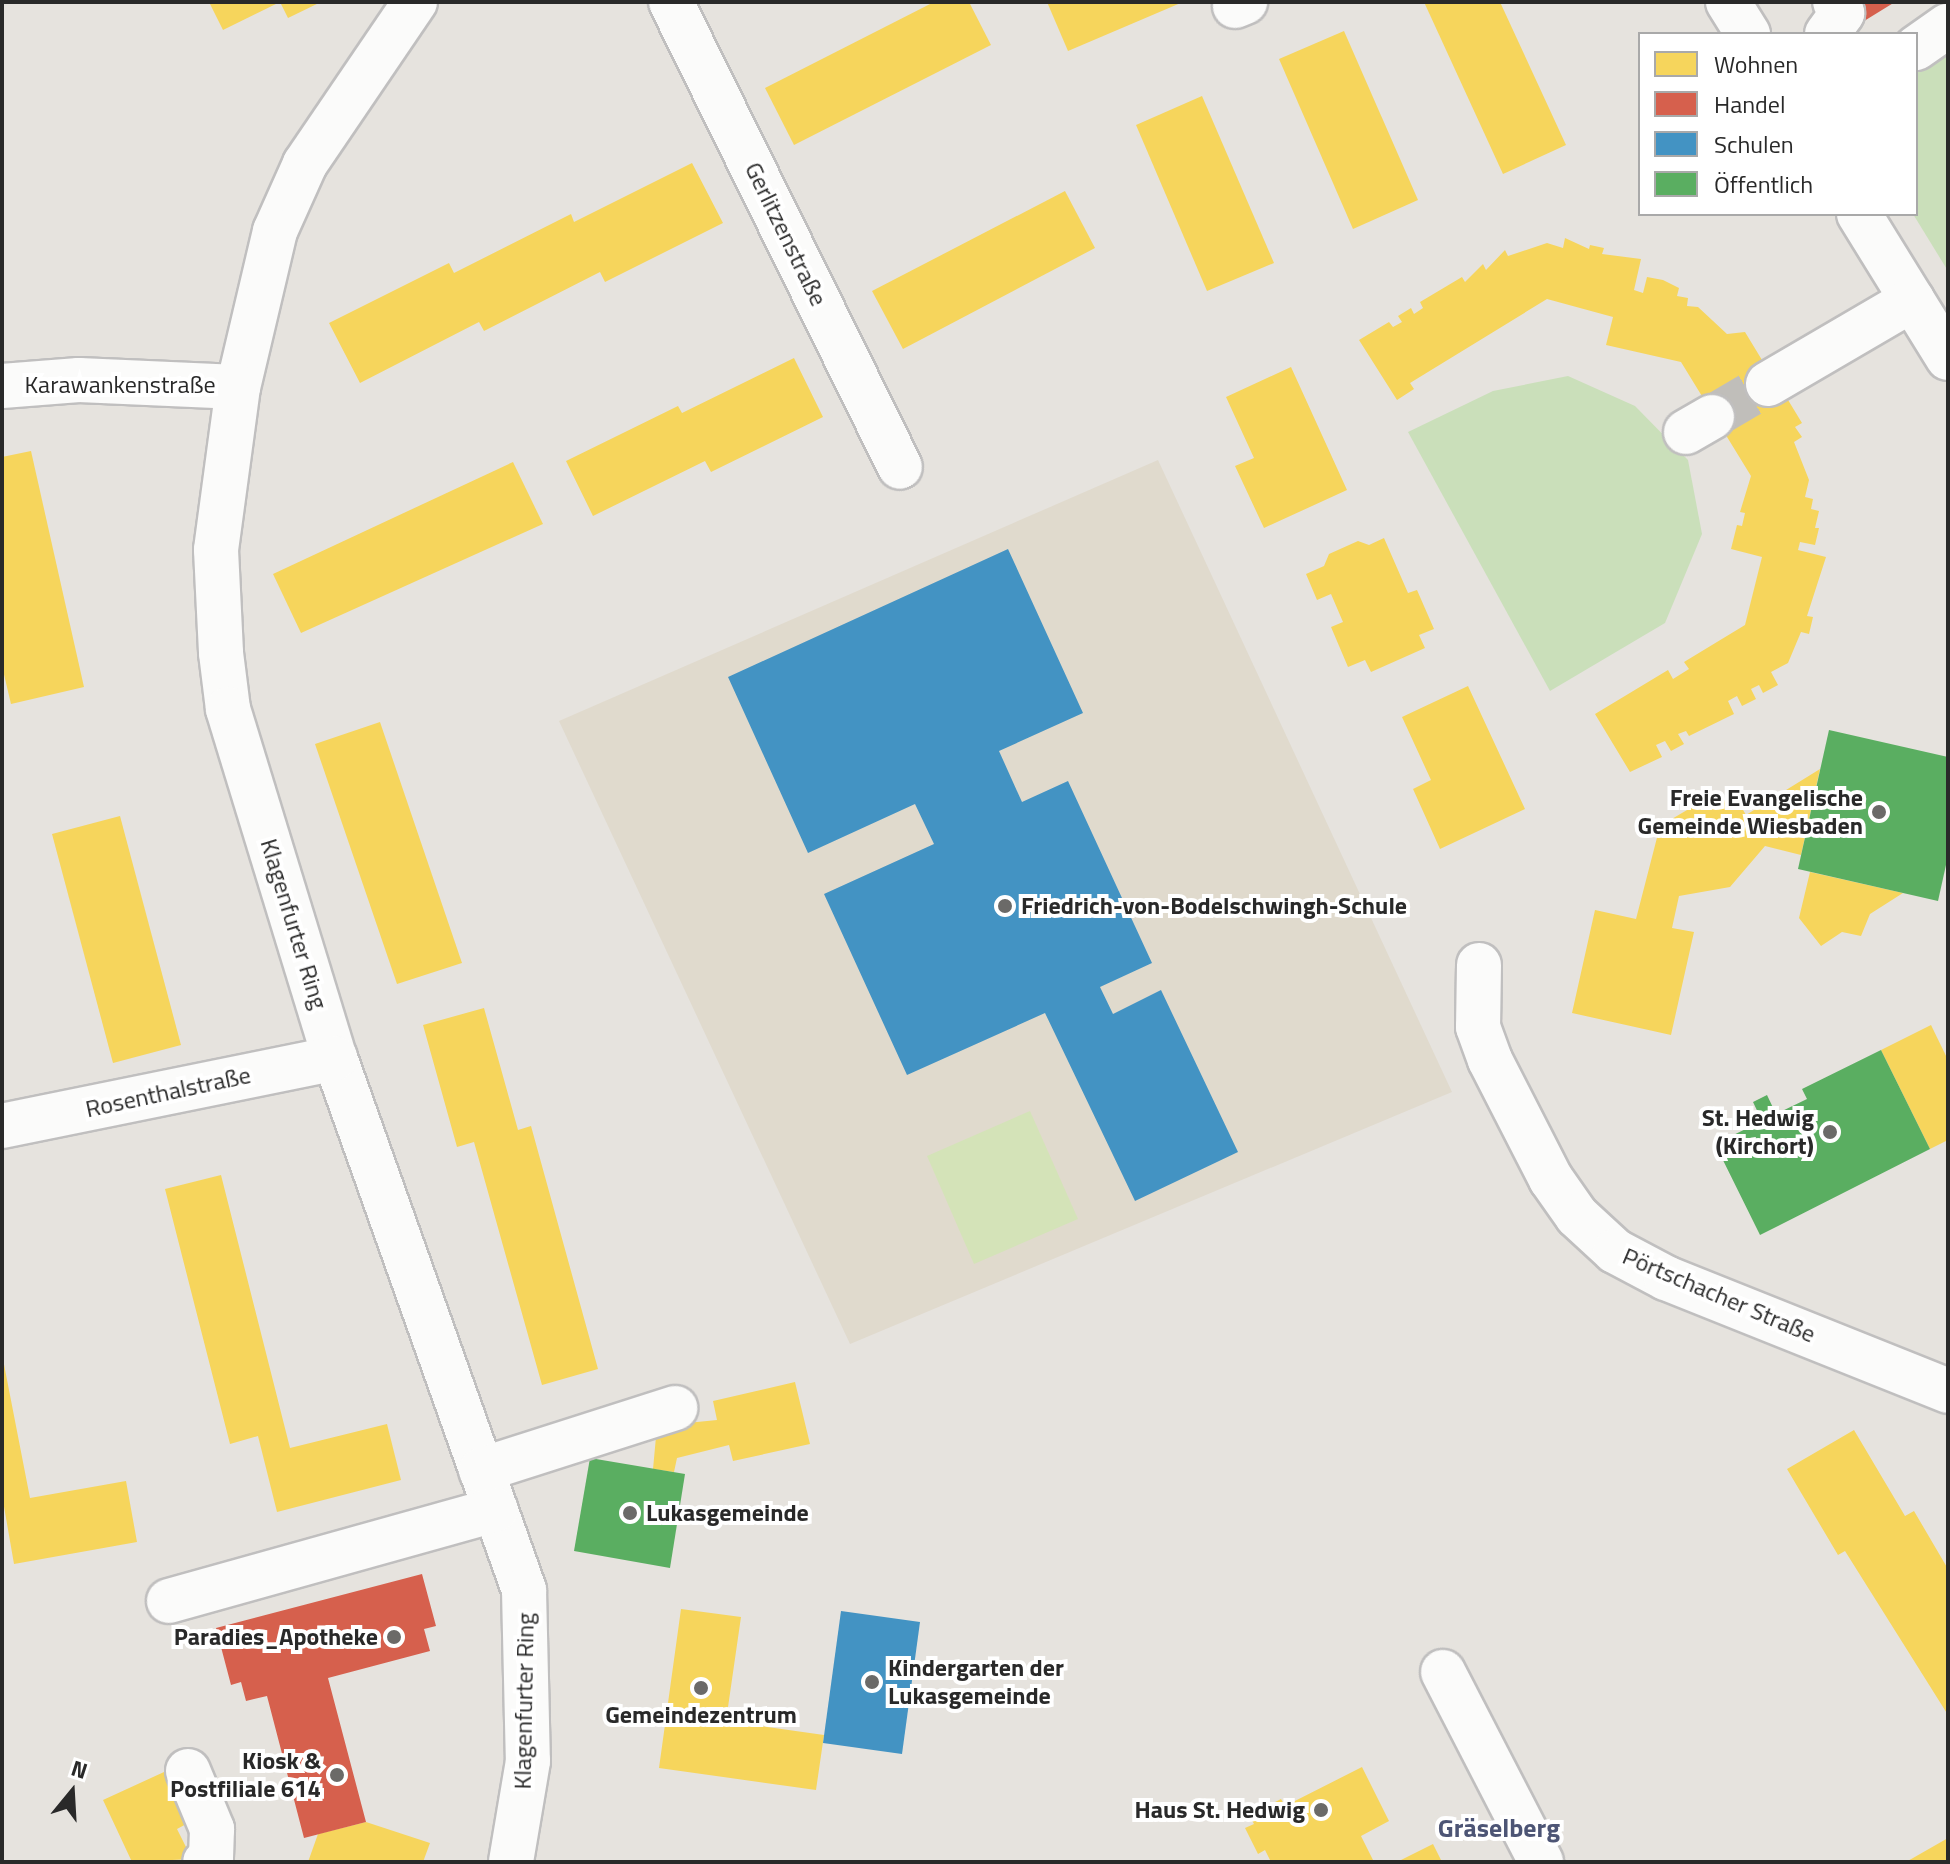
<!DOCTYPE html>
<html>
<head>
<meta charset="utf-8">
<style>
  body { margin:0 }
  #map { position:relative; width:1950px; height:1864px; overflow:hidden; background:#e6e3de; font-family:"Titillium Web",sans-serif }
  div>[style] { position:absolute }
  [style*='--x'] { left:calc(var(--x)*1px); top:calc(var(--y)*1px); width:calc(var(--w)*1px); rotate:calc(var(--a)*1deg) }
  .education>* { inset:0; background:#e0dacd }
  .green>* { inset:0; background:#cadfba }
  .pitch>* { inset:0; background:#d4e3b8 }
  .homes>* { inset:0; background:#f6d55c }
  .shops>* { inset:0; background:#d6604d }
  .schools>* { inset:0; background:#4393c3 }
  .public>* { inset:0; background:#5aae61 }
  .minor-tunnel>* { height:44px; margin-top:-22px; transform-origin:0; background:repeating-linear-gradient(90deg,#c0beba 0 44px,transparent 0 66px) }
  .roads { filter:drop-shadow(2px 0 #c0bfbf) drop-shadow(-2px 0 #c0bfbf) drop-shadow(0 2px #c0bfbf) drop-shadow(0 -2px #c0bfbf) }
  .minor>* { height:44px; margin:-22px; padding:0 22px; transform-origin:22px; border-radius:22px; background:#fbfbfa }
  .dots>* { width:22px; height:22px; translate:-50% -50%; box-sizing:border-box; border:4px solid #fff; border-radius:50% }
  span { translate:-50% -50%; white-space:nowrap; text-align:center; line-height:1.15; -webkit-text-stroke:8px #fff; paint-order:stroke }
  .street-label { font-size:24px; color:#292929 }
  .poi-label { font-size:24px; color:#292929; font-weight:700 }
  .right { translate:-100% -50%; text-align:right }
  .left { translate:0 -50%; text-align:left }
  .neighbourhood-label { font-size:26px; color:#4d5575; font-weight:700 }
  .frame { position:absolute; inset:0; border:4px solid #292929; pointer-events:none }
  .legend { position:absolute; left:1638px; top:32px; width:280px; height:184px; box-sizing:border-box; background:#fff; border:2px solid #a9a9a9; margin:0; padding:10px 14px; list-style:none; font-size:24px; color:#292929 }
  .legend li { display:flex; align-items:center; gap:16px; height:40px }
  .legend b { width:40px; border:2px solid #a9a9a9 }
  .north { position:absolute; left:32px; top:1752px; width:80px; height:80px; -webkit-text-stroke:6px #fff; paint-order:stroke; rotate:18deg; font-size:22px; font-weight:700; line-height:32px; text-align:center; color:#292929 }
  .north::after { content:''; display:block; margin:auto; width:28px; height:36px; background:#292929; clip-path:polygon(50% 0,100% 100%,50% 72%,0 100%) }
</style>
</head>
<body>
<div id="map">
  <div class="education">
    <div style="clip-path:polygon(1158px 460px,1452px 1092px,850px 1344px,559px 721px)"></div>
  </div>
  <div class="green">
    <div style="clip-path:polygon(1948px 42px,1948px 271px,1913px 214px,1916px 63px)"></div>
    <div style="clip-path:polygon(1568px 376px,1635px 406px,1688px 460px,1702px 534px,1665px 623px,1550px 691px,1408px 432px,1493px 391px)"></div>
  </div>
  <div class="pitch">
    <div style="clip-path:polygon(1030px 1111px,1078px 1219px,974px 1264px,927px 1156px)"></div>
  </div>
  <div class="homes">
    <div style="clip-path:polygon(209px 2px,280px 2px,223px 30px)"></div>
    <div style="clip-path:polygon(280px 2px,321px 2px,288px 18px)"></div>
    <div style="clip-path:polygon(934px 2px,969px 2px,991px 45px,794px 145px,765px 88px)"></div>
    <div style="clip-path:polygon(1047px 2px,1183px 2px,1068px 51px)"></div>
    <div style="clip-path:polygon(1424px 2px,1500px 2px,1566px 145px,1503px 174px)"></div>
    <div style="clip-path:polygon(1344px 31px,1418px 200px,1353px 229px,1279px 59px)"></div>
    <div style="clip-path:polygon(1202px 96px,1274px 263px,1207px 291px,1136px 125px)"></div>
    <div style="clip-path:polygon(692px 163px,723px 223px,605px 282px,600px 272px,484px 331px,479px 322px,360px 383px,329px 323px,449px 263px,454px 273px,571px 214px,574px 222px)"></div>
    <div style="clip-path:polygon(1065px 191px,1095px 248px,903px 349px,872px 291px)"></div>
    <div style="clip-path:polygon(1565px 238px,1589px 249px,1590px 245px,1604px 248px,1602px 254px,1641px 259px,1634px 290px,1643px 293px,1647px 277px,1663px 280px,1679px 288px,1677px 296px,1688px 298px,1687px 306px,1698px 307px,1727px 334px,1745px 332px,1762px 360px,1751px 367px,1785px 395px,1802px 423px,1795px 427px,1802px 437px,1794px 442px,1809px 480px,1805px 497px,1813px 499px,1811px 509px,1819px 511px,1815px 528px,1819px 528px,1815px 545px,1800px 542px,1798px 550px,1826px 557px,1807px 616px,1813px 617px,1809px 634px,1801px 632px,1788px 663px,1771px 672px,1778px 685px,1763px 693px,1759px 685px,1751px 689px,1756px 699px,1742px 706px,1737px 696px,1728px 701px,1734px 714px,1689px 736px,1686px 731px,1678px 734px,1684px 744px,1671px 751px,1665px 741px,1656px 745px,1662px 757px,1630px 772px,1595px 714px,1668px 670px,1673px 679px,1689px 669px,1684px 662px,1745px 625px,1762px 557px,1731px 549px,1737px 525px,1742px 526px,1745px 513px,1740px 512px,1751px 476px,1681px 362px,1606px 345px,1613px 317px,1547px 299px,1410px 383px,1414px 389px,1397px 400px,1359px 340px,1389px 322px,1393px 327px,1402px 322px,1398px 316px,1411px 308px,1414px 314px,1423px 308px,1420px 302px,1462px 277px,1465px 282px,1483px 264px,1486px 270px,1505px 250px,1508px 256px,1547px 243px,1563px 248px)"></div>
    <div style="clip-path:polygon(794px 358px,823px 417px,711px 472px,705px 461px,593px 516px,566px 461px,678px 406px,682px 413px)"></div>
    <div style="clip-path:polygon(1291px 367px,1347px 490px,1264px 528px,1235px 466px,1254px 458px,1226px 397px)"></div>
    <div style="clip-path:polygon(31px 451px,84px 687px,11px 704px,2px 666px,2px 457px)"></div>
    <div style="clip-path:polygon(513px 462px,543px 524px,301px 633px,273px 574px)"></div>
    <div style="clip-path:polygon(1384px 538px,1408px 593px,1417px 590px,1434px 629px,1419px 635px,1425px 648px,1371px 672px,1365px 660px,1348px 667px,1331px 627px,1343px 622px,1331px 594px,1317px 600px,1306px 574px,1324px 566px,1329px 554px,1358px 541px,1369px 545px)"></div>
    <div style="clip-path:polygon(1468px 686px,1525px 809px,1440px 849px,1413px 789px,1431px 780px,1402px 717px)"></div>
    <div style="clip-path:polygon(380px 722px,462px 963px,397px 984px,315px 744px)"></div>
    <div style="clip-path:polygon(1820px 769px,1801px 855px,1765px 846px,1730px 887px,1679px 896px,1672px 928px,1694px 932px,1671px 1035px,1572px 1013px,1595px 910px,1636px 919px,1660px 826px,1709px 797px,1739px 803px,1746px 815px)"></div>
    <div style="clip-path:polygon(120px 816px,181px 1045px,113px 1063px,52px 834px)"></div>
    <div style="clip-path:polygon(1810px 872px,1903px 893px,1870px 914px,1861px 936px,1842px 932px,1821px 946px,1799px 918px)"></div>
    <div style="clip-path:polygon(484px 1008px,518px 1130px,531px 1126px,598px 1369px,542px 1385px,474px 1142px,457px 1147px,423px 1025px)"></div>
    <div style="clip-path:polygon(1931px 1025px,1948px 1060px,1948px 1140px,1930px 1149px,1881px 1050px)"></div>
    <div style="clip-path:polygon(221px 1175px,290px 1448px,387px 1424px,401px 1480px,277px 1512px,258px 1436px,230px 1444px,165px 1189px)"></div>
    <div style="clip-path:polygon(2px 1354px,30px 1498px,126px 1481px,137px 1542px,14px 1564px,2px 1495px)"></div>
    <div style="clip-path:polygon(795px 1382px,810px 1444px,733px 1461px,729px 1445px,677px 1458px,674px 1472px,653px 1469px,657px 1426px,717px 1420px,713px 1401px)"></div>
    <div style="clip-path:polygon(1854px 1430px,1905px 1516px,1914px 1511px,1948px 1569px,1948px 1715px,1845px 1551px,1838px 1555px,1787px 1469px)"></div>
    <div style="clip-path:polygon(681px 1609px,741px 1617px,726px 1721px,824px 1735px,816px 1790px,659px 1768px)"></div>
    <div style="clip-path:polygon(1362px 1767px,1389px 1821px,1361px 1836px,1374px 1862px,1271px 1862px,1265px 1850px,1258px 1854px,1245px 1828px,1254px 1824px,1249px 1815px,1281px 1799px,1285px 1806px)"></div>
    <div style="clip-path:polygon(164px 1772px,190px 1822px,177px 1829px,192px 1859px,132px 1862px,103px 1800px)"></div>
    <div style="clip-path:polygon(366px 1822px,430px 1843px,423px 1862px,308px 1862px,318px 1834px)"></div>
    <div style="clip-path:polygon(1948px 1838px,1948px 1862px,1906px 1862px)"></div>
    <div style="clip-path:polygon(1433px 1844px,1442px 1862px,1397px 1862px)"></div>
  </div>
  <div class="shops">
    <div style="clip-path:polygon(1819px 2px,1895px 2px,1843px 34px)"></div>
    <div style="clip-path:polygon(422px 1574px,436px 1626px,424px 1629px,430px 1651px,328px 1678px,366px 1822px,304px 1838px,267px 1696px,246px 1701px,241px 1682px,231px 1685px,216px 1628px)"></div>
  </div>
  <div class="schools">
    <div style="clip-path:polygon(1008px 549px,1083px 713px,999px 751px,1022px 802px,1068px 781px,1152px 963px,1100px 987px,1113px 1014px,1161px 990px,1238px 1152px,1135px 1201px,1045px 1013px,907px 1075px,824px 894px,934px 844px,915px 804px,808px 853px,728px 677px)"></div>
    <div style="clip-path:polygon(841px 1611px,920px 1622px,902px 1754px,823px 1743px)"></div>
  </div>
  <div class="public">
    <div style="clip-path:polygon(1829px 730px,1948px 757px,1948px 856px,1938px 901px,1798px 869px)"></div>
    <div style="clip-path:polygon(1881px 1050px,1930px 1149px,1760px 1235px,1715px 1144px,1762px 1121px,1753px 1102px,1767px 1095px,1776px 1114px,1807px 1099px,1802px 1089px)"></div>
    <div style="clip-path:polygon(590px 1458px,685px 1474px,670px 1568px,574px 1551px)"></div>
  </div>
  <div class="minor-tunnel">
    <div style="--x:1712;--y:417;--w:65;--a:-30.5"></div>
  </div>
  <div class="roads">
    <div class="minor">
      <div style="--x:415;--y:2;--w:196;--a:124.2"></div>
      <div style="--x:305;--y:164;--w:73;--a:114.1"></div>
      <div style="--x:275;--y:231;--w:160;--a:103.3"></div>
      <div style="--x:238;--y:387;--w:164;--a:97.7"></div>
      <div style="--x:216;--y:550;--w:103;--a:87.2"></div>
      <div style="--x:221;--y:653;--w:56;--a:82.9"></div>
      <div style="--x:228;--y:709;--w:365;--a:73"></div>
      <div style="--x:335;--y:1058;--w:565;--a:70.44"></div>
      <div style="--x:524;--y:1590;--w:171;--a:88.7"></div>
      <div style="--x:528;--y:1761;--w:102;--a:99.6"></div>
      <div style="--x:671;--y:2;--w:518;--a:63.78"></div>
      <div style="--x:1728;--y:2;--w:38;--a:58"></div>
      <div style="--x:1235;--y:6;--w:11;--a:-22"></div>
      <div style="--x:1827;--y:34;--w:26;--a:-54"></div>
      <div style="--x:1842;--y:13;--w:13;--a:-122"></div>
      <div style="--x:1916;--y:48;--w:39;--a:-35"></div>
      <div style="--x:1859;--y:214;--w:169;--a:58.3"></div>
      <div style="--x:1768;--y:384;--w:167;--a:-30.3"></div>
      <div style="--x:2;--y:386;--w:77;--a:-4.5"></div>
      <div style="--x:79;--y:380;--w:159;--a:2.5"></div>
      <div style="--x:1686;--y:432;--w:30;--a:-30"></div>
      <div style="--x:1479;--y:965;--w:62;--a:90.9"></div>
      <div style="--x:1478;--y:1027;--w:35;--a:70"></div>
      <div style="--x:1490;--y:1060;--w:134;--a:62.9"></div>
      <div style="--x:1551;--y:1179;--w:45;--a:54.9"></div>
      <div style="--x:1577;--y:1216;--w:52;--a:42.6"></div>
      <div style="--x:1615;--y:1251;--w:58;--a:27.9"></div>
      <div style="--x:1666;--y:1278;--w:304;--a:21.8"></div>
      <div style="--x:2;--y:1126;--w:340;--a:-11.5"></div>
      <div style="--x:481;--y:1470;--w:204;--a:-17.7"></div>
      <div style="--x:169;--y:1601;--w:339;--a:-15.6"></div>
      <div style="--x:1443;--y:1672;--w:214;--a:62.7"></div>
      <div style="--x:188;--y:1771;--w:63;--a:67.5"></div>
      <div style="--x:212;--y:1829;--w:29;--a:92"></div>
      <div style="--x:211;--y:1858;--w:7;--a:146"></div>
    </div>
  </div>
  <div class="dots">
    <div style="left:1879px;top:812px;background:#6b6a68"></div>
    <div style="left:1005px;top:906px;background:#6b6a68"></div>
    <div style="left:1830px;top:1132px;background:#6b6a68"></div>
    <div style="left:630px;top:1513px;background:#6b6a68"></div>
    <div style="left:394px;top:1637px;background:#6b6a68"></div>
    <div style="left:872px;top:1682px;background:#6b6a68"></div>
    <div style="left:701px;top:1688px;background:#6b6a68"></div>
    <div style="left:337px;top:1775px;background:#6b6a68"></div>
    <div style="left:1321px;top:1810px;background:#6b6a68"></div>
  </div>
  <div class="street-label">
    <span style="left:786px;top:234px;rotate:64deg">Gerlitzenstraße</span>
    <span style="left:120px;top:385px">Karawankenstraße</span>
    <span style="left:294px;top:924px;rotate:73deg">Klagenfurter Ring</span>
    <span style="left:168px;top:1092px;rotate:-12deg">Rosenthalstraße</span>
    <span style="left:1719px;top:1295px;rotate:23deg">Pörtschacher Straße</span>
    <span style="left:524px;top:1701px;rotate:-89deg">Klagenfurter Ring</span>
  </div>
  <div class="poi-label">
    <span class="right" style="left:1863px;top:812px">Freie Evangelische<br>Gemeinde Wiesbaden</span>
    <span class="left" style="left:1021px;top:906px">Friedrich-von-Bodelschwingh-Schule</span>
    <span class="right" style="left:1814px;top:1132px">St. Hedwig<br>(Kirchort)</span>
    <span class="left" style="left:646px;top:1513px">Lukasgemeinde</span>
    <span class="right" style="left:378px;top:1637px">Paradies_Apotheke</span>
    <span class="left" style="left:888px;top:1682px">Kindergarten der<br>Lukasgemeinde</span>
    <span style="left:701px;top:1715px">Gemeindezentrum</span>
    <span class="right" style="left:321px;top:1775px">Kiosk &amp;<br>Postfiliale 614</span>
    <span class="right" style="left:1305px;top:1810px">Haus St. Hedwig</span>
  </div>
  <div class="neighbourhood-label">
    <span style="left:1499px;top:1828px">Gräselberg</span>
  </div>
  <div class="frame"></div>
  <ul class="legend">
  <li><b style="height:22px;background:#f6d55c"></b>Wohnen</li>
  <li><b style="height:22px;background:#d6604d"></b>Handel</li>
  <li><b style="height:22px;background:#4393c3"></b>Schulen</li>
  <li><b style="height:22px;background:#5aae61"></b>Öffentlich</li>
  </ul>
  <div class="north">N</div>
</div>
</body>
</html>
